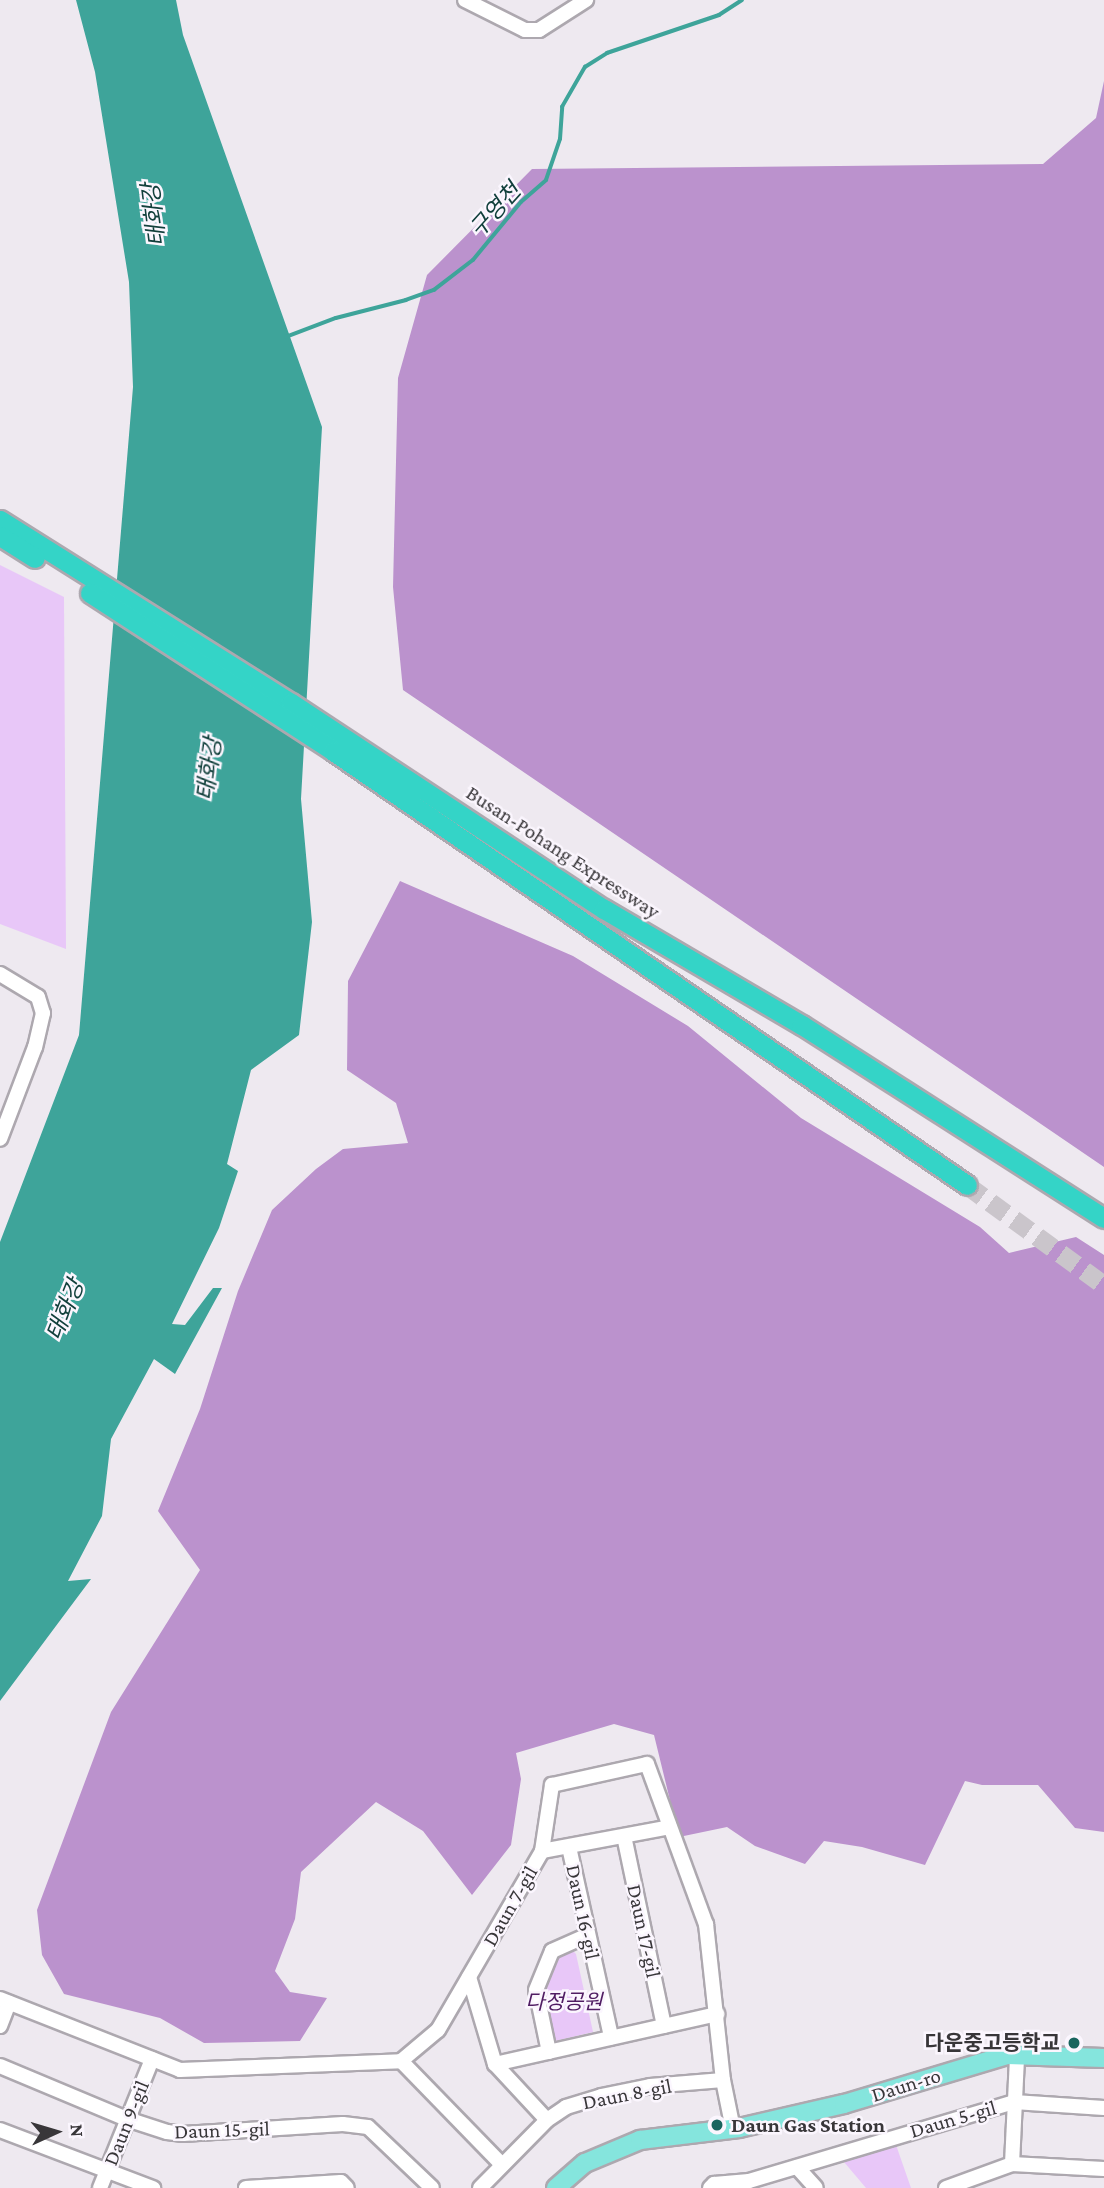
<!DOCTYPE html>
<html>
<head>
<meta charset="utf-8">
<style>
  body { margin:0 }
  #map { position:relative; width:1104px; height:2188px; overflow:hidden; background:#eee9f0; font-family:"Crimson Pro","Noto Sans KR",serif }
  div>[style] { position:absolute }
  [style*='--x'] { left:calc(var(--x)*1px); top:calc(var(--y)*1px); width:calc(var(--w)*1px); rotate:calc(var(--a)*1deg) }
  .green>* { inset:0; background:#e8c7f8 }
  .forest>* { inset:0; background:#bb92cd }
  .water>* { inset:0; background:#3ea49a }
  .stream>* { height:3.5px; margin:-1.75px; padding:0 1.75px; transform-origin:1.75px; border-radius:1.75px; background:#3ea49a }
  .highway-tunnel>* { height:19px; margin-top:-9.5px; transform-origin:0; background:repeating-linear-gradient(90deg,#cac5cb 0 19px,transparent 0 29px) }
  .roads { filter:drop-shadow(2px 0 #ada8af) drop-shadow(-2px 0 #ada8af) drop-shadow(0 2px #ada8af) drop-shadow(0 -2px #ada8af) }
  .minor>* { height:14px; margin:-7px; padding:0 7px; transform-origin:7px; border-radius:7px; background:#fff }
  .major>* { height:18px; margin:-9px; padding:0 9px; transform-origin:9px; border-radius:9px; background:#85e5dd }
  .highway>* { height:19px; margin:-9.5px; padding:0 9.5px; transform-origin:9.5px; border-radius:9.5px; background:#34d4c7 }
  .dots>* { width:19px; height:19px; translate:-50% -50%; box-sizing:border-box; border:4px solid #fbf6fe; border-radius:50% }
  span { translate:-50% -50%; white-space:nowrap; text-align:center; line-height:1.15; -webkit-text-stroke:5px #fbf6fe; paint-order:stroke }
  .street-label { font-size:21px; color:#383639 }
  .park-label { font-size:21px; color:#501d63; font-style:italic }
  .poi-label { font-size:21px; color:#383639; font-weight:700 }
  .right { translate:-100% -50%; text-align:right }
  .left { translate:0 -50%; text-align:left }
  .water-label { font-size:23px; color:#12403c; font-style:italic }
  .north { position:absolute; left:21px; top:2097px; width:70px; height:70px; -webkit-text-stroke:5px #fbf6fe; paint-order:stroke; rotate:86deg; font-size:19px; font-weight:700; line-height:28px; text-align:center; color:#383639 }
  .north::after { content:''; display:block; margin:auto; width:24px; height:32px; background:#383639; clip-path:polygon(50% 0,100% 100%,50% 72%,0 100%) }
</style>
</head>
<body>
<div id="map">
  <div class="green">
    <div style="clip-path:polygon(0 565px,64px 597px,66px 949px,0 924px)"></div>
    <div style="clip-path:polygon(572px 1950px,576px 1954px,593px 2032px,551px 2042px,539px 1991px,555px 1954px)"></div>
    <div style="clip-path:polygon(895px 2142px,911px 2188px,866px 2188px,844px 2162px)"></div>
  </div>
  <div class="forest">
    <div style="clip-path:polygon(1104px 81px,1104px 1167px,403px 690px,393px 587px,398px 378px,427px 275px,532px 169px,1043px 164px,1096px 118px)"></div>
    <div style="clip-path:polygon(400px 881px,573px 956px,688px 1026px,801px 1118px,980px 1227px,1009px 1253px,1076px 1237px,1104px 1255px,1104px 1832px,1075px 1828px,1038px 1785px,982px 1785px,965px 1781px,925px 1865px,862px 1847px,824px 1841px,805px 1864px,755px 1846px,727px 1827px,679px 1837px,654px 1735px,614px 1724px,516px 1753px,521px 1779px,511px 1845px,472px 1895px,423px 1831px,376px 1802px,301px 1872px,295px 1919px,275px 1971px,290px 1992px,327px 1998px,300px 2041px,204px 2043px,160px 2018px,64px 1994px,42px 1955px,37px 1910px,111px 1712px,200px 1570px,158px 1511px,200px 1409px,238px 1291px,272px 1210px,316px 1169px,343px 1149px,408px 1143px,396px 1103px,347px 1070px,348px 981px)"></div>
  </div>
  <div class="water">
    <div style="clip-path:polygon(76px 0,176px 0,183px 35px,322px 427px,301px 799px,312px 922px,299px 1035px,251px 1070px,227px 1164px,238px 1171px,219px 1228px,172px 1324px,185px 1325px,213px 1288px,222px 1288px,175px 1374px,154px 1359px,111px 1439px,102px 1516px,68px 1581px,91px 1579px,0 1701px,0 1242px,79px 1035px,133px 387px,129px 282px,95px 72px)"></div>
  </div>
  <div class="stream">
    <div style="--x:286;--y:337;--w:53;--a:-20.8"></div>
    <div style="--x:336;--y:318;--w:72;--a:-14.4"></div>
    <div style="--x:406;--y:300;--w:30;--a:-20"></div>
    <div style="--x:434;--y:290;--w:49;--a:-37.6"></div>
    <div style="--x:473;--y:260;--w:75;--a:-50.4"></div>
    <div style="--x:521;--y:202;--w:33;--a:-41"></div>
    <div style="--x:546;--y:180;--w:43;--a:-71.1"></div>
    <div style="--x:560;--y:139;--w:32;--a:-86"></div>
    <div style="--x:562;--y:107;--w:46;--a:-60.1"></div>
    <div style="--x:585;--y:67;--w:26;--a:-32"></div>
    <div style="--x:607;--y:53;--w:118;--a:-18.7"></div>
    <div style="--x:719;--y:15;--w:27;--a:-33"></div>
  </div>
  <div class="highway-tunnel">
    <div style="--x:967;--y:1185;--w:170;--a:36.1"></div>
  </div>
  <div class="roads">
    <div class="minor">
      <div style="--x:465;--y:0;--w:67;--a:26.6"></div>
      <div style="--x:525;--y:30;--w:14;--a:0"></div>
      <div style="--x:539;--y:30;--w:56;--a:-32.6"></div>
      <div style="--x:0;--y:974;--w:44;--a:31.2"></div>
      <div style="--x:38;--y:997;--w:17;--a:73"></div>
      <div style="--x:43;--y:1013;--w:35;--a:103"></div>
      <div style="--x:35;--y:1047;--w:98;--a:110.8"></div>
      <div style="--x:624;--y:1836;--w:194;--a:78.1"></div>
      <div style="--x:569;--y:1847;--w:195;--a:77.5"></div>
      <div style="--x:542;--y:1851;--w:130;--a:-10.6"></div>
      <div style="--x:469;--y:1977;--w:91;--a:73.4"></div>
      <div style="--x:495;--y:2064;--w:76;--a:47.1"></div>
      <div style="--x:0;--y:1999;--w:193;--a:21.5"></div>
      <div style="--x:180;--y:2070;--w:221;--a:-2.3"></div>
      <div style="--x:401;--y:2061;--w:48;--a:-40"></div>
      <div style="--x:438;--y:2030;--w:207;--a:-59.8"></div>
      <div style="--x:542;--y:1851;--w:67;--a:-81.4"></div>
      <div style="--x:552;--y:1785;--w:97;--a:-12.5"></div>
      <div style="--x:647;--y:1764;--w:171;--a:69.8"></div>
      <div style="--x:706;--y:1924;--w:157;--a:83.8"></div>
      <div style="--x:723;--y:2080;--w:50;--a:78.5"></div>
      <div style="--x:0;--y:2026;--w:25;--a:-69"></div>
      <div style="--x:549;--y:2052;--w:63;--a:-101.8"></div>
      <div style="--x:536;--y:1990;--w:42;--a:-67.7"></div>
      <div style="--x:552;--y:1951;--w:39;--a:-24"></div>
      <div style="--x:401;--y:2061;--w:145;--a:45.8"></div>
      <div style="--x:495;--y:2064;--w:228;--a:-12.7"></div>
      <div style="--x:0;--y:2066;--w:138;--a:22.7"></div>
      <div style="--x:127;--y:2119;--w:42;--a:18"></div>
      <div style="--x:167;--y:2132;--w:16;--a:7"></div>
      <div style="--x:183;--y:2134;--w:160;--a:-3.6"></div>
      <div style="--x:343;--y:2124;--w:25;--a:7"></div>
      <div style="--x:368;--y:2127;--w:88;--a:43.6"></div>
      <div style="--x:0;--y:2130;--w:164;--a:20.8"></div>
      <div style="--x:1012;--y:2164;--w:108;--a:-87.3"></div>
      <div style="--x:797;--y:2167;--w:28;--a:48"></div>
      <div style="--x:100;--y:2188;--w:139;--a:-68"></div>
      <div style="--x:246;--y:2188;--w:95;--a:-3.6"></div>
      <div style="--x:341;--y:2182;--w:8;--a:45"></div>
      <div style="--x:480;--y:2188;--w:95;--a:-45.4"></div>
      <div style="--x:547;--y:2120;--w:23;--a:-34"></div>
      <div style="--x:566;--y:2107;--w:37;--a:-17"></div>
      <div style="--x:601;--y:2096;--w:50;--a:-11.5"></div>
      <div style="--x:650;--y:2086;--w:73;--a:-4.7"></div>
      <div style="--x:710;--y:2188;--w:6;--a:-45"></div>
      <div style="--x:714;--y:2184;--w:35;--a:-5"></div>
      <div style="--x:749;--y:2181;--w:277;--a:-16.6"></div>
      <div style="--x:1014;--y:2102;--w:90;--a:3.8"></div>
      <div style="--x:946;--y:2188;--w:70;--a:-20"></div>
      <div style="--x:1012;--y:2164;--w:92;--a:3.1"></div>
    </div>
    <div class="major">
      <div style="--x:556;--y:2188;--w:38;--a:-41"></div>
      <div style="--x:585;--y:2163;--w:60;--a:-22.7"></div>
      <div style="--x:640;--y:2140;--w:100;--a:-6.9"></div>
      <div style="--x:739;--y:2128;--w:108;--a:-12.9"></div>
      <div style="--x:844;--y:2104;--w:170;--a:-16.7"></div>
      <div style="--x:1007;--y:2055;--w:97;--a:1.8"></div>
    </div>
    <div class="highway">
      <div style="--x:0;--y:520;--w:344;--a:32.2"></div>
      <div style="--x:291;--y:703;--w:375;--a:33.4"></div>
      <div style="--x:604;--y:909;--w:229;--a:30.4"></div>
      <div style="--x:802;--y:1025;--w:358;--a:32.6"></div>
      <div style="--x:0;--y:536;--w:41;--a:32.2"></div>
      <div style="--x:90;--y:593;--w:290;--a:33"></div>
      <div style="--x:333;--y:751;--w:768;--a:34.39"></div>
    </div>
  </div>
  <div class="dots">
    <div style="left:1074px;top:2043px;background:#19655e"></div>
    <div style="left:717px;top:2125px;background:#19655e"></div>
  </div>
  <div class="street-label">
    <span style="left:563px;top:852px;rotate:33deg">Busan-Pohang Expressway</span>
    <span style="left:510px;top:1906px;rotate:-60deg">Daun 7-gil</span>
    <span style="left:583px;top:1912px;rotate:78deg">Daun 16-gil</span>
    <span style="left:644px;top:1931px;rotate:78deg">Daun 17-gil</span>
    <span style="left:906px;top:2085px;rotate:-17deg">Daun-ro</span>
    <span style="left:627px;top:2094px;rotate:-11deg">Daun 8-gil</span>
    <span style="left:953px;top:2119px;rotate:-16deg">Daun 5-gil</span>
    <span style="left:126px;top:2123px;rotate:-68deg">Daun 9-gil</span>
    <span style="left:222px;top:2130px;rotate:-2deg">Daun 15-gil</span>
  </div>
  <div class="park-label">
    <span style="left:564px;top:2002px">다정공원</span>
  </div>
  <div class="poi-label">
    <span class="right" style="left:1060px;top:2043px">다운중고등학교</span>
    <span class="left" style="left:731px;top:2125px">Daun Gas Station</span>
  </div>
  <div class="water-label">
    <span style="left:495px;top:210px;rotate:-48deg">구영천</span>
    <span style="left:154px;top:215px;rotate:-97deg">태화강</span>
    <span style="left:209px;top:769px;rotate:-82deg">태화강</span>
    <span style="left:65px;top:1310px;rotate:-68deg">태화강</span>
  </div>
  <div class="north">N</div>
</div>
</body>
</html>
